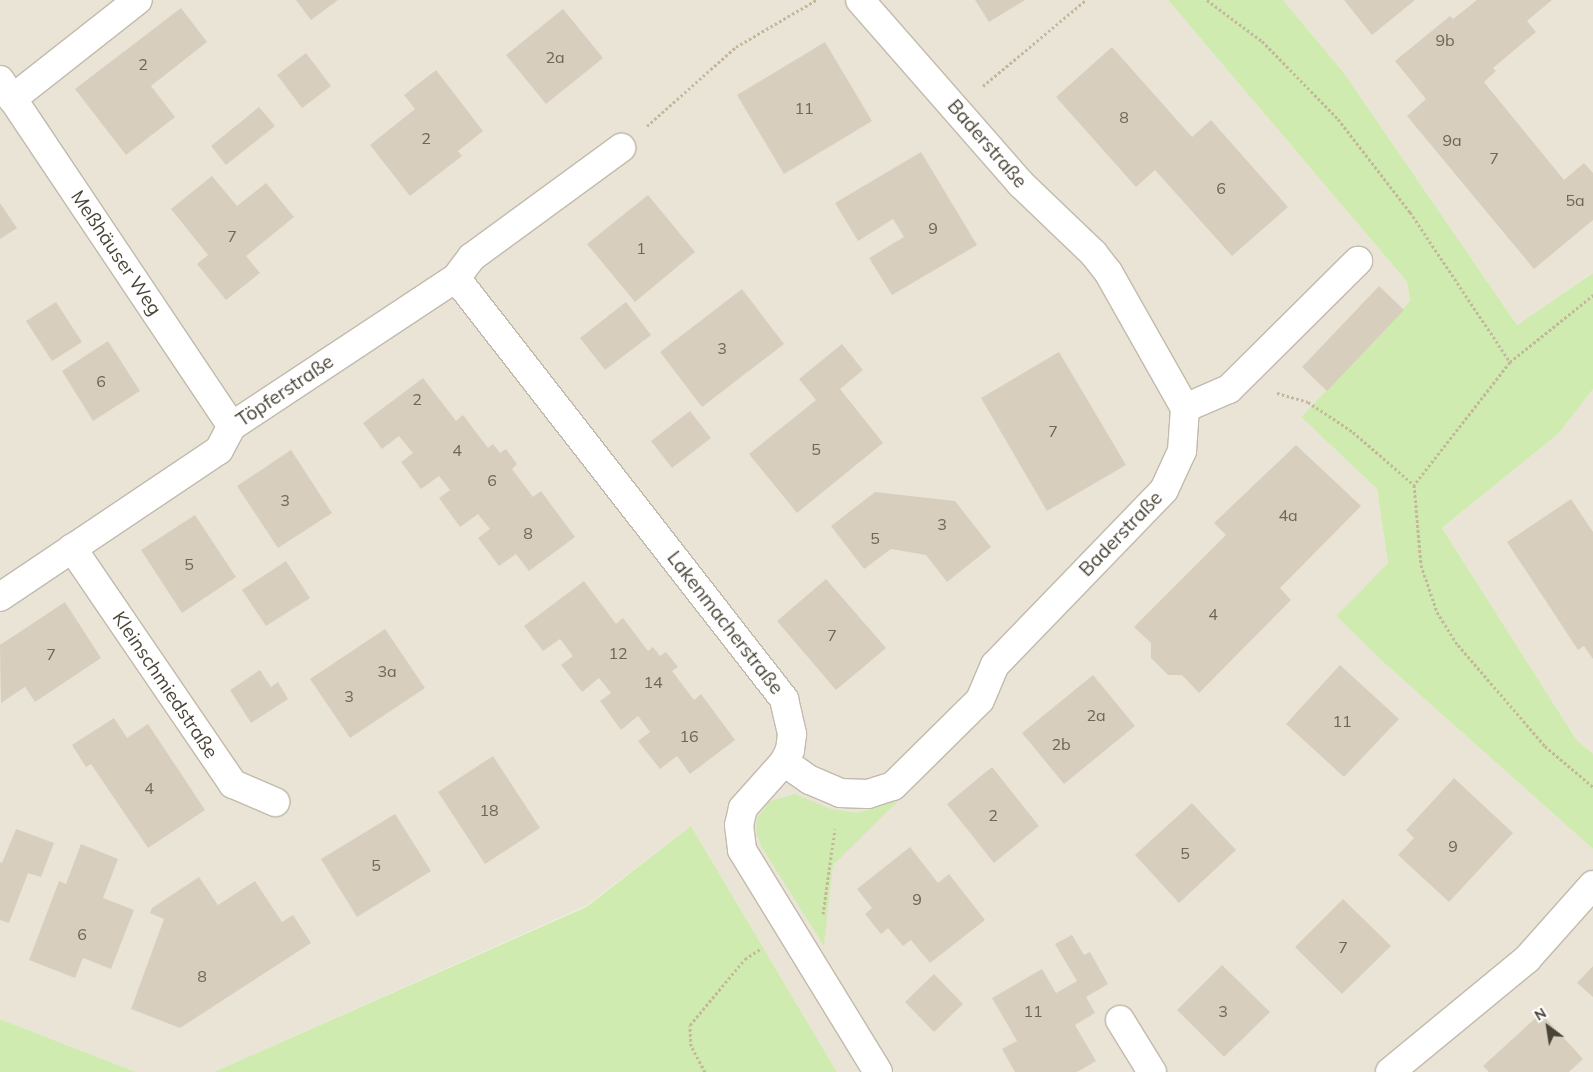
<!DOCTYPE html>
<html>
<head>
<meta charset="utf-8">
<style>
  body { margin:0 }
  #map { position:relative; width:1593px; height:1072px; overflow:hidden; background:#f5f2e9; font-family:Mulish,sans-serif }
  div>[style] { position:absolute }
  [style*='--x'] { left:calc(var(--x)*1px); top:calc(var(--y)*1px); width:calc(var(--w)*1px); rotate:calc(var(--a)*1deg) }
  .residential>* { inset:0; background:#eae4d7 }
  .green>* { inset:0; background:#cfebb0 }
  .building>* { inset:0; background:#d8cebe }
  .path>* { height:3px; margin-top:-1.5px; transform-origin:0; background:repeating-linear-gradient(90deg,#c4b79b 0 2.5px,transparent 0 5px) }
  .roads { filter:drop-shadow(1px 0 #c2baab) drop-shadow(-1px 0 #c2baab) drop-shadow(0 1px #c2baab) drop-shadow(0 -1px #c2baab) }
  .minor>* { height:28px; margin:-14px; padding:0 14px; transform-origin:14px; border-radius:14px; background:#fff }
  span { translate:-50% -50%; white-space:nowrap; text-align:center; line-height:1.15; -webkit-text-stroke:5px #fff; paint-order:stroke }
  .number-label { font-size:16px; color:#6e6659 }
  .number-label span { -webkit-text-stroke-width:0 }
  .street-label { font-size:19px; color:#4a4337 }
  .north { position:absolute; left:1523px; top:1002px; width:50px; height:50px; -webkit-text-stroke:4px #fff; paint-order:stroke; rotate:329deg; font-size:14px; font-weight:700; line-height:20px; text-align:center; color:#4a4337 }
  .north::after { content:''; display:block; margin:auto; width:18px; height:22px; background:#4a4337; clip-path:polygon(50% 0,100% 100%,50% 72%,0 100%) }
</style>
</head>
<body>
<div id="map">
  <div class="residential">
    <div style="clip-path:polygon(0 0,1168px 0,1407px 282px,1410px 301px,1301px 417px,1377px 489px,1388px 563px,1336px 616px,1381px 660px,1593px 849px,1593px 1072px,837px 1072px,691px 826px,586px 906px,214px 1072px,136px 1072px,0 1019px)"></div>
    <div style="clip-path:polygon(1283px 0,1593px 0,1593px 273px,1517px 325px,1344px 73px)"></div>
    <div style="clip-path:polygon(1593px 389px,1593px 754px,1576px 739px,1442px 528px,1559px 433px)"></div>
  </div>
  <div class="green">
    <div style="clip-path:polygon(1168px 0,1283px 0,1344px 73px,1517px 325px,1593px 273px,1593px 389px,1559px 433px,1442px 528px,1576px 739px,1593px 754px,1593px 849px,1381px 660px,1336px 616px,1388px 563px,1377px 489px,1301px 417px,1410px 301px,1407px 282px)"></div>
    <div style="clip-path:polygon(795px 794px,831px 809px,858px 813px,899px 800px,833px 865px,824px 946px,761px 846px,756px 831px,757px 818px,770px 801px)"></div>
    <div style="clip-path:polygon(691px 826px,837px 1072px,214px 1072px,586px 907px)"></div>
    <div style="clip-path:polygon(0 1019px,136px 1072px,0 1072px)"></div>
  </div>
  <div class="building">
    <div style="clip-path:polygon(296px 0,338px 0,311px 20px)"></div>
    <div style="clip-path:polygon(975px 0,1025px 0,989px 22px)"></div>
    <div style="clip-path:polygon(1344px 0,1415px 0,1372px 35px)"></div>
    <div style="clip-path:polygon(1477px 0,1552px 0,1527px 21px,1536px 32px,1493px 68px,1496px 71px,1484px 82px,1564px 180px,1584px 163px,1593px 173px,1593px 220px,1534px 269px,1407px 116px,1426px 99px,1395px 61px,1450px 16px,1453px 19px)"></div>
    <div style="clip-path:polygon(181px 8px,207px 42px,151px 86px,175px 117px,126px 155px,75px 89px)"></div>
    <div style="clip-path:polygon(563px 9px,603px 58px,546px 104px,506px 55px)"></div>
    <div style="clip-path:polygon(825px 42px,872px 121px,784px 174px,737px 95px)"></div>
    <div style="clip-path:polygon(1112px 47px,1192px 137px,1211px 120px,1288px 207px,1232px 256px,1155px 170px,1136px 187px,1056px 97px)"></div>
    <div style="clip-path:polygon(306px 53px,331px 86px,302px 108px,277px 75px)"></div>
    <div style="clip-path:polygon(436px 70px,483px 131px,458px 151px,462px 156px,410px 196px,370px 145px,415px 109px,404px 95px)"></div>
    <div style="clip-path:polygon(259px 107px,275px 126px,226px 165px,211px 146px)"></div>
    <div style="clip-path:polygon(921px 152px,977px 245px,892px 295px,869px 258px,904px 237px,893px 219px,858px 241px,835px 203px)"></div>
    <div style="clip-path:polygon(212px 176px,237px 206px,266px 183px,294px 217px,246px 256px,260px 273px,226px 300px,197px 264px,208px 255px,171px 209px)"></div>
    <div style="clip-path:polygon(648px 195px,695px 252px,635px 302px,587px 244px)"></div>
    <div style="clip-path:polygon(0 203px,17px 228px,0 239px)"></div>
    <div style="clip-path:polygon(1379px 286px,1404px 310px,1327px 391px,1302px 367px)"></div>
    <div style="clip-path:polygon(742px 289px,784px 344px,702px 407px,660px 352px)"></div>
    <div style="clip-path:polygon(56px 302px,82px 342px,52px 361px,26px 321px)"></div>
    <div style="clip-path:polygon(626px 302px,651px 335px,605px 370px,580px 338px)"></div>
    <div style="clip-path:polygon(108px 341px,140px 391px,93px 421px,62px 371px)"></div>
    <div style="clip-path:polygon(842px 344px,863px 370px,840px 389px,883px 443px,797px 513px,749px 454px,816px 400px,799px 379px)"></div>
    <div style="clip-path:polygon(1059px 352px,1126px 465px,1047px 511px,981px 398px)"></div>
    <div style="clip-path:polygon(423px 378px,456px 421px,463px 415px,488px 448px,493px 444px,500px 453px,506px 449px,517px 464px,512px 469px,533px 497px,541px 491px,575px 537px,529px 571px,516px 554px,499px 566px,478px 538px,490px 529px,478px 514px,460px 527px,439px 498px,450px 490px,439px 476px,421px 489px,401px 462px,413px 453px,399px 436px,382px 449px,363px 423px)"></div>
    <div style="clip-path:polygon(690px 411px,711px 438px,672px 468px,651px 441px)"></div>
    <div style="clip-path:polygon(1296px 445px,1361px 506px,1280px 588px,1291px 600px,1199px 693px,1182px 675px,1168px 675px,1151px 658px,1151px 643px,1134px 627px,1226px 535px,1214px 523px)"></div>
    <div style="clip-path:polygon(291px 450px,332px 513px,278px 548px,237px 486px)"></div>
    <div style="clip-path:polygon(875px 492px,955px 501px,991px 547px,947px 582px,926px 555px,891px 549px,864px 569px,831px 526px)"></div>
    <div style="clip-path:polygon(1571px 499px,1593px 532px,1593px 659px,1584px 646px,1578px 650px,1507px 542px)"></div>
    <div style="clip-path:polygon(195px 515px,236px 577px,182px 613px,141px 550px)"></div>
    <div style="clip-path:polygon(286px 561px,310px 598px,266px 626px,242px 590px)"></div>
    <div style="clip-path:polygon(826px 579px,886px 648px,836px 690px,777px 621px)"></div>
    <div style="clip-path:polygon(584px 581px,616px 624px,623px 618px,648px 651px,653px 647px,660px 656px,666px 652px,678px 667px,672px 671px,694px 700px,701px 694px,735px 740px,690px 774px,677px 756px,660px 769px,638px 741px,650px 732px,638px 716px,621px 730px,600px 701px,611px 693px,599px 678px,582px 692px,561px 665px,573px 656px,560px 639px,543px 651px,524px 626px)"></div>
    <div style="clip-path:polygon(65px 602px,101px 658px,35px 702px,25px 687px,1px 703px,0 645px)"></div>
    <div style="clip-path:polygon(385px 629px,425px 688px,350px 738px,310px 679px)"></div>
    <div style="clip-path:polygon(1340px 665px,1399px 719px,1344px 777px,1286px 724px)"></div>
    <div style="clip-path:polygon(260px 670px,271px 687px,278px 682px,288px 699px,251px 723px,230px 690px)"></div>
    <div style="clip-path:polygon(1093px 675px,1135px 726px,1064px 784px,1022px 733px)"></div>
    <div style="clip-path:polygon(114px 718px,127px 738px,148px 724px,205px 810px,148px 848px,91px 764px,86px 767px,72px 745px)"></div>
    <div style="clip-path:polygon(493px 756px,540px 828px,485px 864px,438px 792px)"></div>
    <div style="clip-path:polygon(992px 767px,1039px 826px,994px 863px,947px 804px)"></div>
    <div style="clip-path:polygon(1454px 778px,1513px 833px,1449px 902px,1398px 855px,1414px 838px,1406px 830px)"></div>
    <div style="clip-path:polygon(1192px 803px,1236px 850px,1179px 903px,1135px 855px)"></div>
    <div style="clip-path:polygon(395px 814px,431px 871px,357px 917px,321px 859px)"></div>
    <div style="clip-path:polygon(16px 829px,54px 843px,41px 877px,28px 873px,9px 923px,0 920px,0 862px,2px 863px)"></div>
    <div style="clip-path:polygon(81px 844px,118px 859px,103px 898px,134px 910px,111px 969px,83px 958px,75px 978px,29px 960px,59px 881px,66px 884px)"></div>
    <div style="clip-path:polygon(910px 847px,938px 883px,949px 874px,985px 920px,930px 963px,911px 940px,903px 946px,888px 928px,881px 934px,865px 914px,872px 908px,857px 889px)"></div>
    <div style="clip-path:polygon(199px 877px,218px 905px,255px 881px,282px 922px,293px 915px,311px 943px,180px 1028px,131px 1009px,164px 919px,150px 913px,152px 908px)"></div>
    <div style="clip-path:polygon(1343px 899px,1391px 946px,1342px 994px,1295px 947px)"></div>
    <div style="clip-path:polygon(1072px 935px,1084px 955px,1090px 952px,1108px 984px,1086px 997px,1095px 1013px,1075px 1025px,1096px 1061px,1077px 1072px,1015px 1072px,1002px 1049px,1017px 1041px,992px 998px,1042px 969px,1056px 993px,1077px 981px,1055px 944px)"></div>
    <div style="clip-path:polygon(1222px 965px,1270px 1012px,1224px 1057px,1177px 1010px)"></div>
    <div style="clip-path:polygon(1593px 966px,1593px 997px,1577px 983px)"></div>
    <div style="clip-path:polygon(934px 974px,963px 1004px,934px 1032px,905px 1002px)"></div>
    <div style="clip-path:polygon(1541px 1013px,1583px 1059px,1569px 1072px,1489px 1072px,1483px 1066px)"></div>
  </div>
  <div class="path">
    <div style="--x:1207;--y:0;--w:69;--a:36.7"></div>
    <div style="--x:1262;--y:41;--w:109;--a:45.7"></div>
    <div style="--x:1338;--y:119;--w:118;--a:52.3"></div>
    <div style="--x:1410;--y:212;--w:180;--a:56.3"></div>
    <div style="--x:1510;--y:362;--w:156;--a:128"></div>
    <div style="--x:1414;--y:485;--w:80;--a:85"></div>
    <div style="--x:1421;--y:565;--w:50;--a:71.2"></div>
    <div style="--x:1437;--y:612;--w:39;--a:58"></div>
    <div style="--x:1458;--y:645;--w:133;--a:49.3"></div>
    <div style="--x:1545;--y:746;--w:63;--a:40.5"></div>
    <div style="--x:983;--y:86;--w:134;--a:-39.9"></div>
    <div style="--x:647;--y:126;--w:119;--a:-41.6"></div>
    <div style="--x:736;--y:47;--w:93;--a:-30.4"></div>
    <div style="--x:1510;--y:362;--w:107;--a:-38.9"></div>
    <div style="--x:1277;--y:393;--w:32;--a:16"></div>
    <div style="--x:1308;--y:402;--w:54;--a:33.7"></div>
    <div style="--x:1353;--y:432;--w:81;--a:41"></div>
    <div style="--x:823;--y:914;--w:86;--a:-82"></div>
    <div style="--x:705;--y:1072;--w:30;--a:-118"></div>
    <div style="--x:691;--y:1046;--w:21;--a:-93"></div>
    <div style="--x:690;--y:1025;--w:86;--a:-50.2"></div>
    <div style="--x:745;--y:959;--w:20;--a:-33"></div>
  </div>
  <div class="roads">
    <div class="minor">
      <div style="--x:0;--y:80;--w:417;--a:56.2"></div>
      <div style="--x:12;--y:99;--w:160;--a:-38.2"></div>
      <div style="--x:456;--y:278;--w:534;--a:52.08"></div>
      <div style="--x:784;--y:699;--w:36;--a:77"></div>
      <div style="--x:792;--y:734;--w:16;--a:97"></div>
      <div style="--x:790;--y:750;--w:13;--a:117"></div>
      <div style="--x:784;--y:762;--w:62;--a:131.7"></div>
      <div style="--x:743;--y:808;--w:17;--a:103"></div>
      <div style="--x:739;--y:825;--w:25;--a:83"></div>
      <div style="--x:742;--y:850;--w:260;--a:58.5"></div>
      <div style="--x:1185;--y:408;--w:48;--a:-23.4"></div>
      <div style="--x:1229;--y:389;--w:182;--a:-44.8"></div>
      <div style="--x:72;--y:548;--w:286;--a:55.7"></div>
      <div style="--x:233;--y:784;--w:46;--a:23.2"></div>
      <div style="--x:0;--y:597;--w:264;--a:-33.9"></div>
      <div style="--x:219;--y:450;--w:27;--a:-62"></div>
      <div style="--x:232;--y:426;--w:268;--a:-33.5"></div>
      <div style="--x:456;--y:278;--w:26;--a:-53"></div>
      <div style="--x:472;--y:257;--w:185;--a:-36.2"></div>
      <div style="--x:784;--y:762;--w:32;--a:35"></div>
      <div style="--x:810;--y:780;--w:33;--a:23"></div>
      <div style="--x:840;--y:793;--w:28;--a:2"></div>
      <div style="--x:868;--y:794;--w:26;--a:-18"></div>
      <div style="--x:893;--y:786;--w:122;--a:-44.7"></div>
      <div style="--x:980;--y:700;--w:38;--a:-67"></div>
      <div style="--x:995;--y:665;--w:243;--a:-46"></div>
      <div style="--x:1164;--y:490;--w:43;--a:-65.2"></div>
      <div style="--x:1182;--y:451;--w:43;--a:-86"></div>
      <div style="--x:1185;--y:408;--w:156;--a:-119.5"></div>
      <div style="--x:1108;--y:272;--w:24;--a:-128"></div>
      <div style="--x:1093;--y:253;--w:100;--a:-136.2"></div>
      <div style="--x:1021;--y:184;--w:244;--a:-131.2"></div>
      <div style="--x:1120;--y:1020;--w:61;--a:58.4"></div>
      <div style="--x:1390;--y:1072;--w:178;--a:-39.5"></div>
      <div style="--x:1527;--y:959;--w:99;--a:-48.3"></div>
    </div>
  </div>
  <div class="number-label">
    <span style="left:1445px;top:40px">9b</span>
    <span style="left:555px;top:57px">2a</span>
    <span style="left:143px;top:64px">2</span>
    <span style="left:804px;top:108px">11</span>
    <span style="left:1124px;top:117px">8</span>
    <span style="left:426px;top:138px">2</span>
    <span style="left:1452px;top:140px">9a</span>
    <span style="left:1494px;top:158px">7</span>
    <span style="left:1221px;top:188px">6</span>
    <span style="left:1575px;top:200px">5a</span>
    <span style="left:933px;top:228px">9</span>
    <span style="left:232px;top:236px">7</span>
    <span style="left:641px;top:248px">1</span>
    <span style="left:722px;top:348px">3</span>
    <span style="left:101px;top:381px">6</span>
    <span style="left:417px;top:399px">2</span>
    <span style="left:1053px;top:431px">7</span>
    <span style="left:816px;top:449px">5</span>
    <span style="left:457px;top:450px">4</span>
    <span style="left:492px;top:480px">6</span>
    <span style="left:285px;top:500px">3</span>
    <span style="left:1288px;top:515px">4a</span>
    <span style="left:942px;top:524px">3</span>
    <span style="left:528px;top:533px">8</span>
    <span style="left:875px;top:538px">5</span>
    <span style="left:189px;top:564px">5</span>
    <span style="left:1213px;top:614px">4</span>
    <span style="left:832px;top:635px">7</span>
    <span style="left:618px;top:653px">12</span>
    <span style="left:51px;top:654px">7</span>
    <span style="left:387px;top:671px">3a</span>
    <span style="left:653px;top:682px">14</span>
    <span style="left:349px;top:696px">3</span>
    <span style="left:1096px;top:715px">2a</span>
    <span style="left:1342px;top:721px">11</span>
    <span style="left:689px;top:736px">16</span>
    <span style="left:1061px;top:744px">2b</span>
    <span style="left:149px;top:788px">4</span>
    <span style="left:489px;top:810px">18</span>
    <span style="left:993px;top:815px">2</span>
    <span style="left:1453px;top:846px">9</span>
    <span style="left:1185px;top:853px">5</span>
    <span style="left:376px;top:865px">5</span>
    <span style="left:917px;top:899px">9</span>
    <span style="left:82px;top:934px">6</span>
    <span style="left:1343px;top:947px">7</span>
    <span style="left:202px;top:976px">8</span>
    <span style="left:1033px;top:1011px">11</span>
    <span style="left:1223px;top:1011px">3</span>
  </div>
  <div class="street-label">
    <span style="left:987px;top:144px;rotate:49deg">Baderstraße</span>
    <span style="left:116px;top:253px;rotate:56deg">Meßhäuser Weg</span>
    <span style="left:285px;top:391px;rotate:-34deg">Töpferstraße</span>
    <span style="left:1121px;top:534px;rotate:-46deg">Baderstraße</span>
    <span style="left:725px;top:623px;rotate:52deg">Lakenmacherstraße</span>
    <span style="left:165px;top:685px;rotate:56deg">Kleinschmiedstraße</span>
  </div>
  <div class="north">N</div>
</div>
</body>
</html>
